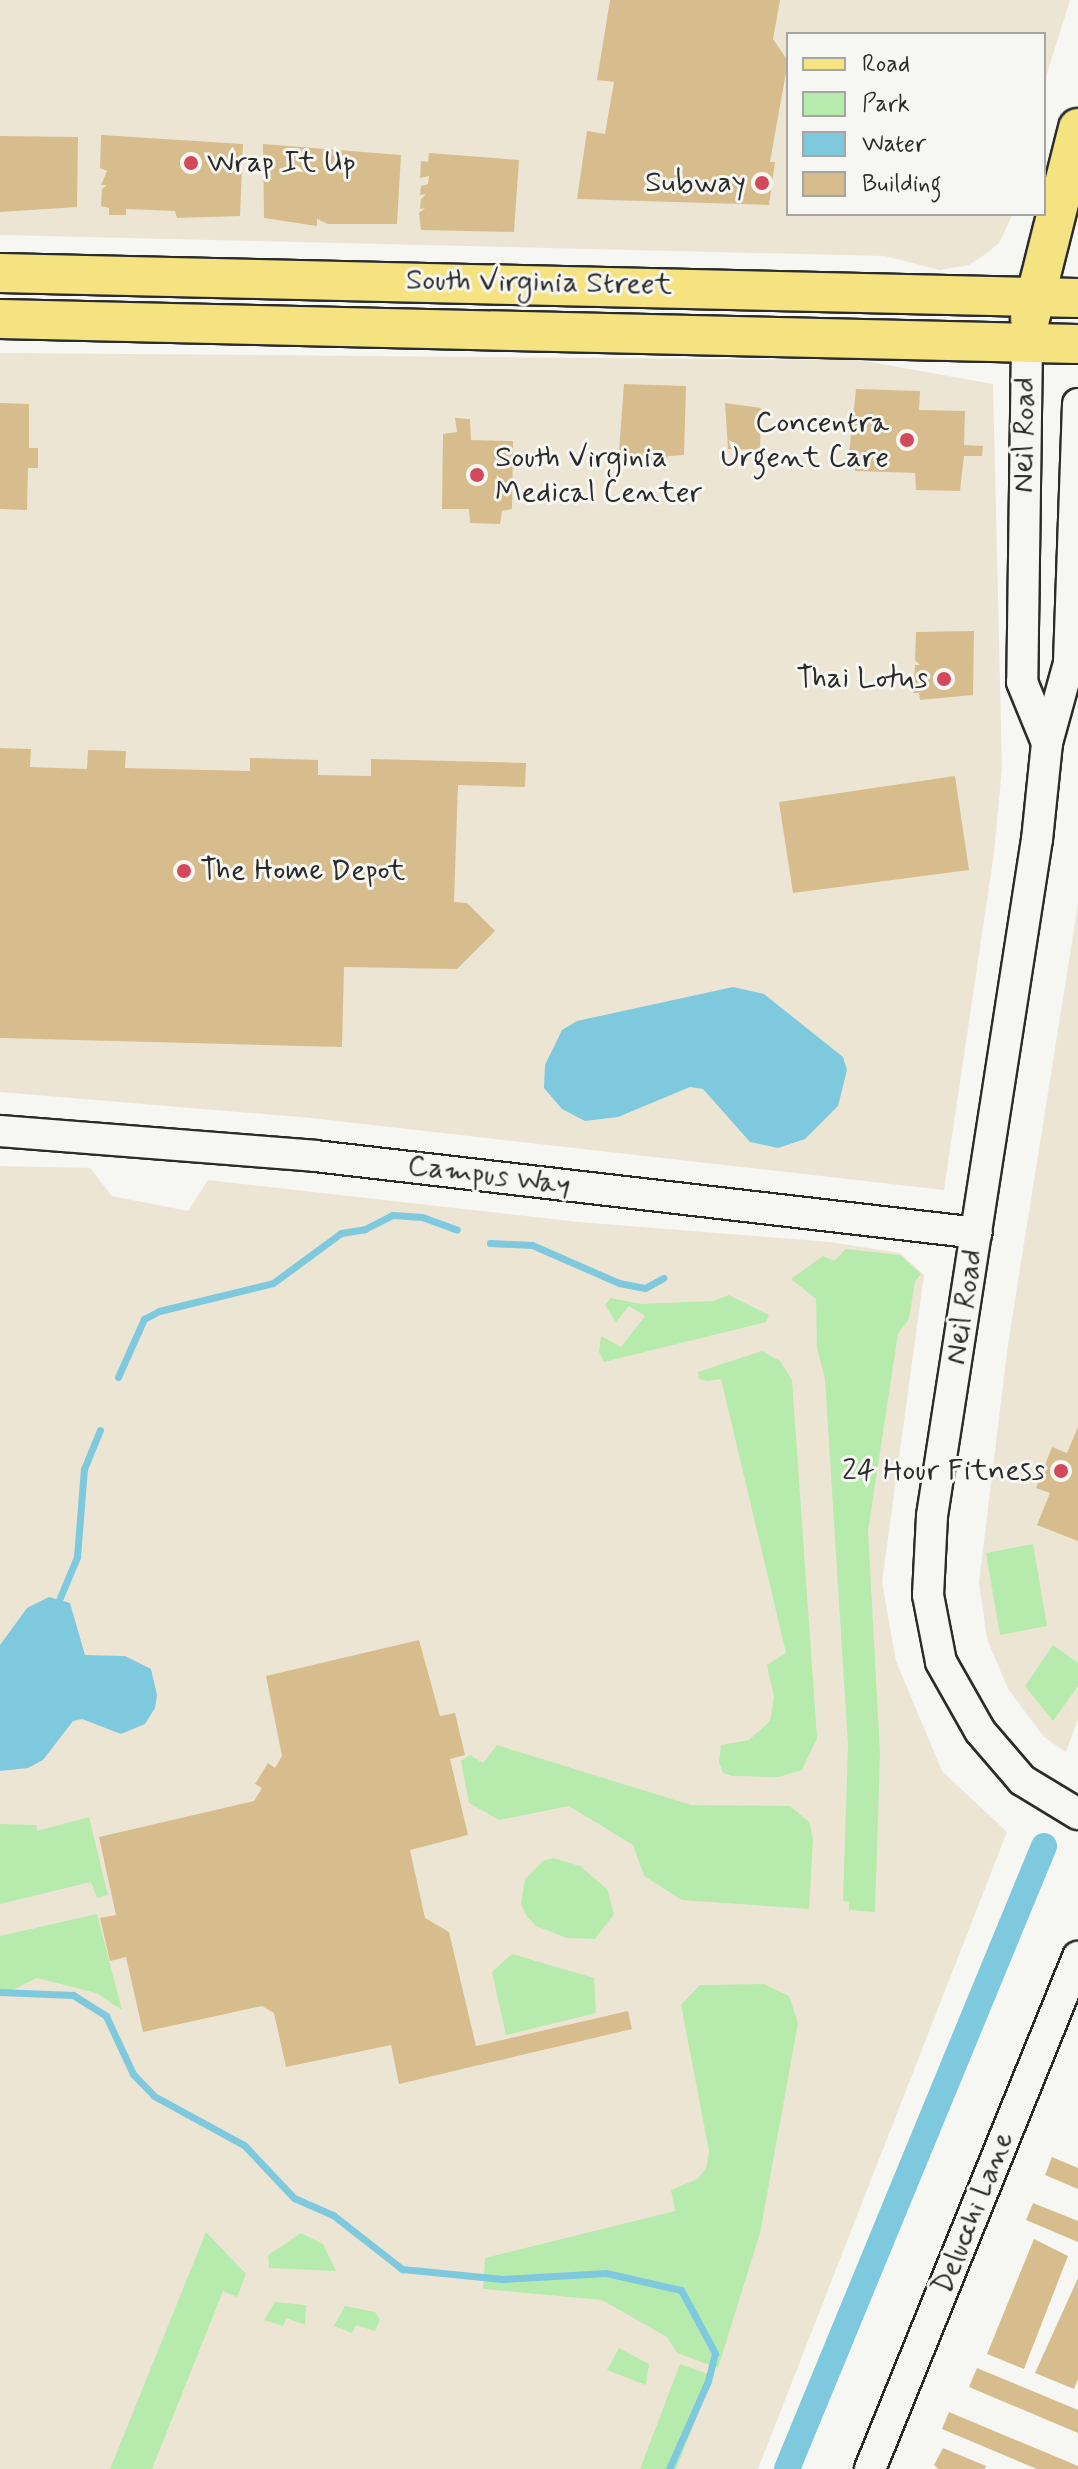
<!DOCTYPE html>
<html>
<head>
<meta charset="utf-8">
<style>
  body { margin:0 }
  #map { position:relative; width:1078px; height:2469px; overflow:hidden; background:#f6f6f2; font-family:Mynerve,sans-serif }
  div>[style] { position:absolute }
  [style*='--x'] { left:calc(var(--x)*1px); top:calc(var(--y)*1px); width:calc(var(--w)*1px); rotate:calc(var(--a)*1deg) }
  .built>* { inset:0; background:#ede5d4 }
  .green>* { inset:0; background:#b6ebad }
  .water>* { inset:0; background:#7fc9df }
  .stream>* { height:7px; margin:-3.5px; padding:0 3.5px; transform-origin:3.5px; border-radius:3.5px; background:#7fc9df }
  .canal>* { height:26px; margin:-13px; padding:0 13px; transform-origin:13px; border-radius:13px; background:#7fc9df }
  .building>* { inset:0; background:#d7bd8d }
  .roads { filter:drop-shadow(2px 0 #2b2b2b) drop-shadow(-2px 0 #2b2b2b) drop-shadow(0 2px #2b2b2b) drop-shadow(0 -2px #2b2b2b) }
  .minor>* { height:30px; margin:-15px; padding:0 15px; transform-origin:15px; border-radius:15px; background:#f6f6f2 }
  .major>* { height:38px; margin:-19px; padding:0 19px; transform-origin:19px; border-radius:19px; background:#f5e382 }
  .dots>* { width:22px; height:22px; translate:-50% -50%; box-sizing:border-box; border:4px solid #f6f6f2; border-radius:50% }
  span { translate:-50% -50%; white-space:nowrap; text-align:center; line-height:1.15; -webkit-text-stroke:6px #f6f6f2; paint-order:stroke }
  .poi-label { font-size:30px; color:#2b2b2b }
  .left { translate:0 -50%; text-align:left }
  .right { translate:-100% -50%; text-align:right }
  .street-label { font-size:30px; color:#2b2b2b }
  .legend { position:absolute; left:786px; top:32px; width:260px; height:184px; box-sizing:border-box; background:#f6f6f2; border:2px solid #a5a5a2; margin:0; padding:10px 14px; list-style:none; font-size:24px; color:#2b2b2b }
  .legend li { display:flex; align-items:center; gap:16px; height:40px }
  .legend b { width:40px; border:2px solid #a5a5a2 }
</style>
</head>
<body>
<div id="map">
  <div class="built">
    <div style="clip-path:polygon(0 0,1070px 0,1044px 83px,1044px 34px,788px 34px,788px 214px,1013px 214px,999px 243px,987px 253px,969px 265px,940px 270px,885px 256px,0 235px)"></div>
    <div style="clip-path:polygon(0 353px,859px 360px,993px 384px,1002px 768px,994px 853px,944px 1190px,311px 1118px,0 1092px)"></div>
    <div style="clip-path:polygon(1078px 904px,1078px 1719px,1066px 1752px,1044px 1737px,1008px 1689px,987px 1639px,979px 1582px,1008px 1344px)"></div>
    <div style="clip-path:polygon(0 1166px,90px 1168px,112px 1196px,188px 1211px,208px 1180px,579px 1222px,830px 1242px,900px 1253px,924px 1275px,882px 1582px,896px 1661px,942px 1771px,1007px 1832px,758px 2469px,0 2469px)"></div>
  </div>
  <div class="green">
    <div style="clip-path:polygon(846px 1249px,900px 1255px,921px 1274px,915px 1281px,909px 1319px,898px 1334px,868px 1531px,880px 1753px,875px 1912px,849px 1910px,849px 1902px,843px 1901px,848px 1745px,825px 1379px,817px 1348px,816px 1299px,791px 1279px,823px 1256px,834px 1261px)"></div>
    <div style="clip-path:polygon(729px 1295px,769px 1315px,766px 1322px,604px 1362px,599px 1352px,601px 1336px,621px 1347px,645px 1316px,629px 1306px,616px 1322px,605px 1305px,611px 1298px,641px 1304px,713px 1301px)"></div>
    <div style="clip-path:polygon(762px 1351px,780px 1361px,792px 1380px,817px 1738px,802px 1770px,779px 1777px,732px 1776px,723px 1773px,719px 1762px,721px 1745px,749px 1740px,770px 1721px,774px 1697px,767px 1665px,786px 1653px,721px 1379px,707px 1381px,699px 1379px,698px 1372px)"></div>
    <div style="clip-path:polygon(1033px 1544px,1047px 1626px,1000px 1635px,986px 1553px)"></div>
    <div style="clip-path:polygon(1053px 1645px,1078px 1663px,1078px 1686px,1053px 1721px,1025px 1686px)"></div>
    <div style="clip-path:polygon(497px 1745px,691px 1805px,790px 1806px,809px 1822px,813px 1839px,809px 1909px,682px 1900px,644px 1876px,633px 1845px,569px 1806px,499px 1820px,469px 1803px,461px 1761px,470px 1755px,483px 1763px)"></div>
    <div style="clip-path:polygon(89px 1817px,108px 1895px,97px 1898px,91px 1882px,0 1904px,0 1824px,36px 1825px,37px 1831px)"></div>
    <div style="clip-path:polygon(553px 1858px,580px 1866px,607px 1889px,614px 1914px,595px 1939px,567px 1938px,536px 1926px,526px 1915px,521px 1904px,525px 1879px,543px 1861px)"></div>
    <div style="clip-path:polygon(97px 1914px,122px 2010px,96px 1993px,37px 1978px,0 1996px,0 1936px)"></div>
    <div style="clip-path:polygon(512px 1954px,594px 1978px,596px 2013px,506px 2035px,492px 1972px)"></div>
    <div style="clip-path:polygon(764px 1984px,789px 1996px,798px 2023px,760px 2233px,718px 2368px,677px 2353px,667px 2337px,602px 2300px,483px 2289px,485px 2258px,675px 2211px,671px 2190px,697px 2179px,706px 2169px,709px 2151px,681px 2005px,700px 1985px)"></div>
    <div style="clip-path:polygon(206px 2232px,246px 2274px,237px 2297px,223px 2291px,152px 2469px,110px 2469px)"></div>
    <div style="clip-path:polygon(301px 2233px,323px 2244px,336px 2271px,269px 2268px,268px 2255px)"></div>
    <div style="clip-path:polygon(275px 2302px,306px 2305px,305px 2325px,286px 2318px,283px 2326px,264px 2320px)"></div>
    <div style="clip-path:polygon(345px 2306px,375px 2312px,380px 2320px,375px 2331px,356px 2325px,352px 2333px,334px 2326px)"></div>
    <div style="clip-path:polygon(619px 2348px,649px 2364px,646px 2385px,607px 2370px)"></div>
    <div style="clip-path:polygon(680px 2364px,713px 2376px,676px 2469px,640px 2469px)"></div>
  </div>
  <div class="water">
    <div style="clip-path:polygon(733px 987px,764px 994px,843px 1057px,847px 1070px,838px 1106px,805px 1139px,778px 1148px,750px 1142px,703px 1089px,690px 1087px,618px 1117px,585px 1121px,562px 1109px,544px 1088px,545px 1065px,562px 1030px,577px 1021px)"></div>
    <div style="clip-path:polygon(49px 1597px,70px 1603px,85px 1655px,125px 1656px,151px 1669px,157px 1695px,155px 1708px,145px 1724px,121px 1734px,82px 1719px,73px 1721px,43px 1760px,28px 1768px,0 1771px,0 1645px,27px 1608px)"></div>
  </div>
  <div class="stream">
    <div style="--x:490;--y:1243;--w:42;--a:2.7"></div>
    <div style="--x:532;--y:1245;--w:95;--a:23.6"></div>
    <div style="--x:619;--y:1283;--w:26;--a:11"></div>
    <div style="--x:645;--y:1288;--w:21;--a:-29"></div>
    <div style="--x:118;--y:1377;--w:64;--a:-65.9"></div>
    <div style="--x:144;--y:1319;--w:17;--a:-28"></div>
    <div style="--x:159;--y:1311;--w:117;--a:-13.8"></div>
    <div style="--x:273;--y:1283;--w:84;--a:-36.3"></div>
    <div style="--x:341;--y:1233;--w:24;--a:-9"></div>
    <div style="--x:365;--y:1229;--w:31;--a:-27"></div>
    <div style="--x:393;--y:1215;--w:29;--a:4"></div>
    <div style="--x:422;--y:1217;--w:37;--a:20"></div>
    <div style="--x:59;--y:1600;--w:47;--a:-67.3"></div>
    <div style="--x:77;--y:1557;--w:88;--a:-85.5"></div>
    <div style="--x:84;--y:1469;--w:42;--a:-67.7"></div>
    <div style="--x:0;--y:1992;--w:73;--a:2.4"></div>
    <div style="--x:73;--y:1995;--w:39;--a:32"></div>
    <div style="--x:106;--y:2016;--w:64;--a:65"></div>
    <div style="--x:133;--y:2074;--w:30;--a:46"></div>
    <div style="--x:154;--y:2096;--w:102;--a:28.6"></div>
    <div style="--x:244;--y:2145;--w:73;--a:46.7"></div>
    <div style="--x:294;--y:2198;--w:43;--a:23.6"></div>
    <div style="--x:333;--y:2215;--w:88;--a:38"></div>
    <div style="--x:402;--y:2269;--w:101;--a:5.7"></div>
    <div style="--x:503;--y:2279;--w:103;--a:-3.3"></div>
    <div style="--x:606;--y:2273;--w:77;--a:12.8"></div>
    <div style="--x:681;--y:2290;--w:72;--a:61.6"></div>
    <div style="--x:715;--y:2353;--w:29;--a:104"></div>
    <div style="--x:708;--y:2381;--w:96;--a:113.9"></div>
  </div>
  <div class="canal">
    <div style="--x:787;--y:2469;--w:674;--a:-67.58"></div>
  </div>
  <div class="building">
    <div style="clip-path:polygon(610px 0,780px 0,773px 39px,788px 61px,770px 162px,775px 162px,769px 205px,577px 199px,587px 131px,605px 134px,614px 82px,597px 80px)"></div>
    <div style="clip-path:polygon(101px 135px,243px 144px,240px 216px,177px 218px,175px 211px,126px 209px,126px 215px,109px 215px,109px 208px,101px 206px,102px 189px,107px 185px,101px 185px,107px 171px,100px 168px)"></div>
    <div style="clip-path:polygon(0 136px,78px 137px,77px 207px,0 212px)"></div>
    <div style="clip-path:polygon(263px 144px,401px 155px,397px 224px,328px 224px,317px 219px,317px 226px,264px 218px)"></div>
    <div style="clip-path:polygon(429px 153px,519px 160px,514px 232px,421px 230px,419px 213px,425px 208px,420px 209px,421px 199px,426px 194px,420px 195px,421px 186px,428px 184px,429px 176px,420px 178px,421px 161px,428px 162px)"></div>
    <div style="clip-path:polygon(624px 384px,686px 386px,684px 455px,668px 456px,665px 462px,637px 462px,635px 455px,619px 451px)"></div>
    <div style="clip-path:polygon(856px 389px,920px 391px,919px 410px,965px 411px,964px 445px,983px 446px,982px 456px,964px 456px,960px 491px,916px 490px,915px 473px,855px 471px,855px 453px,849px 453px)"></div>
    <div style="clip-path:polygon(0 403px,29px 404px,29px 448px,38px 448px,38px 468px,28px 468px,27px 510px,0 509px)"></div>
    <div style="clip-path:polygon(725px 403px,761px 408px,760px 450px,728px 449px)"></div>
    <div style="clip-path:polygon(455px 418px,470px 419px,471px 440px,513px 441px,512px 509px,502px 511px,500px 524px,470px 523px,469px 509px,442px 509px,443px 434px,457px 432px)"></div>
    <div style="clip-path:polygon(974px 631px,973px 695px,920px 700px,919px 693px,913px 693px,915px 665px,920px 665px,915px 660px,916px 632px)"></div>
    <div style="clip-path:polygon(0 748px,31px 749px,30px 767px,87px 769px,88px 750px,126px 751px,125px 768px,250px 771px,250px 758px,318px 760px,318px 775px,371px 776px,371px 759px,526px 763px,525px 787px,458px 785px,454px 902px,467px 903px,495px 931px,457px 969px,344px 967px,342px 1047px,0 1038px)"></div>
    <div style="clip-path:polygon(955px 776px,969px 870px,793px 893px,779px 802px)"></div>
    <div style="clip-path:polygon(1078px 1427px,1078px 1541px,1037px 1525px,1050px 1493px,1036px 1488px,1052px 1447px,1067px 1453px)"></div>
    <div style="clip-path:polygon(419px 1640px,440px 1716px,455px 1713px,465px 1755px,450px 1759px,468px 1835px,410px 1850px,425px 1918px,449px 1932px,476px 2046px,628px 2011px,632px 2029px,399px 2084px,391px 2045px,286px 2067px,274px 2013px,262px 2006px,143px 2032px,126px 1957px,110px 1961px,100px 1918px,116px 1915px,99px 1837px,254px 1801px,262px 1788px,255px 1784px,268px 1763px,275px 1768px,282px 1756px,266px 1676px)"></div>
    <div style="clip-path:polygon(1052px 2157px,1078px 2168px,1078px 2189px,1045px 2175px)"></div>
    <div style="clip-path:polygon(1033px 2203px,1078px 2221px,1078px 2242px,1026px 2220px)"></div>
    <div style="clip-path:polygon(1034px 2239px,1068px 2256px,1024px 2369px,987px 2354px)"></div>
    <div style="clip-path:polygon(1078px 2278px,1078px 2379px,1074px 2389px,1035px 2373px)"></div>
    <div style="clip-path:polygon(977px 2368px,1078px 2410px,1078px 2433px,969px 2387px)"></div>
    <div style="clip-path:polygon(949px 2412px,1078px 2466px,1078px 2469px,1037px 2469px,942px 2429px)"></div>
    <div style="clip-path:polygon(943px 2448px,986px 2466px,985px 2469px,938px 2469px,934px 2465px)"></div>
  </div>
  <div class="roads">
    <div class="minor">
      <div style="--x:1027;--y:343;--w:339;--a:90.8"></div>
      <div style="--x:1022;--y:682;--w:66;--a:67.7"></div>
      <div style="--x:1078;--y:404;--w:259;--a:92"></div>
      <div style="--x:1069;--y:663;--w:83;--a:105.4"></div>
      <div style="--x:1047;--y:743;--w:97;--a:95.9"></div>
      <div style="--x:1037;--y:839;--w:685;--a:98.82"></div>
      <div style="--x:932;--y:1516;--w:79;--a:92.9"></div>
      <div style="--x:928;--y:1595;--w:68;--a:79"></div>
      <div style="--x:941;--y:1662;--w:79;--a:60.5"></div>
      <div style="--x:980;--y:1731;--w:65;--a:49.4"></div>
      <div style="--x:1022;--y:1780;--w:66;--a:31.3"></div>
      <div style="--x:0;--y:1131;--w:316;--a:4.5"></div>
      <div style="--x:315;--y:1156;--w:666;--a:6.63"></div>
      <div style="--x:870;--y:2469;--w:553;--a:-67.89"></div>
    </div>
    <div class="major">
      <div style="--x:0;--y:273;--w:1078;--a:1.33"></div>
      <div style="--x:0;--y:319;--w:1078;--a:1.33"></div>
      <div style="--x:1030;--y:319;--w:197;--a:-75.9"></div>
    </div>
  </div>
  <div class="dots">
    <div style="left:191px;top:163px;background:#d1495b"></div>
    <div style="left:762px;top:183px;background:#d1495b"></div>
    <div style="left:907px;top:440px;background:#d1495b"></div>
    <div style="left:477px;top:475px;background:#d1495b"></div>
    <div style="left:944px;top:679px;background:#d1495b"></div>
    <div style="left:184px;top:871px;background:#d1495b"></div>
    <div style="left:1061px;top:1471px;background:#d1495b"></div>
  </div>
  <div class="poi-label">
    <span class="left" style="left:207px;top:163px">Wrap It Up</span>
    <span class="right" style="left:746px;top:183px">Subway</span>
    <span class="right" style="left:889px;top:440px">Concentra<br>Urgent Care</span>
    <span class="left" style="left:495px;top:475px">South Virginia<br>Medical Center</span>
    <span class="right" style="left:928px;top:679px">Thai Lotus</span>
    <span class="left" style="left:200px;top:871px">The Home Depot</span>
    <span class="right" style="left:1045px;top:1471px">24 Hour Fitness</span>
  </div>
  <div class="street-label">
    <span style="left:539px;top:283px;rotate:1deg">South Virginia Street</span>
    <span style="left:1025px;top:435px;rotate:-89deg">Neil Road</span>
    <span style="left:489px;top:1176px;rotate:7deg">Campus Way</span>
    <span style="left:965px;top:1307px;rotate:-81deg">Neil Road</span>
    <span style="left:974px;top:2213px;rotate:-68deg">Delucchi Lane</span>
  </div>
  <ul class="legend">
  <li><b style="height:10px;background:#f5e382"></b>Road</li>
  <li><b style="height:22px;background:#b6ebad"></b>Park</li>
  <li><b style="height:22px;background:#7fc9df"></b>Water</li>
  <li><b style="height:22px;background:#d7bd8d"></b>Building</li>
  </ul>
</div>
</body>
</html>
